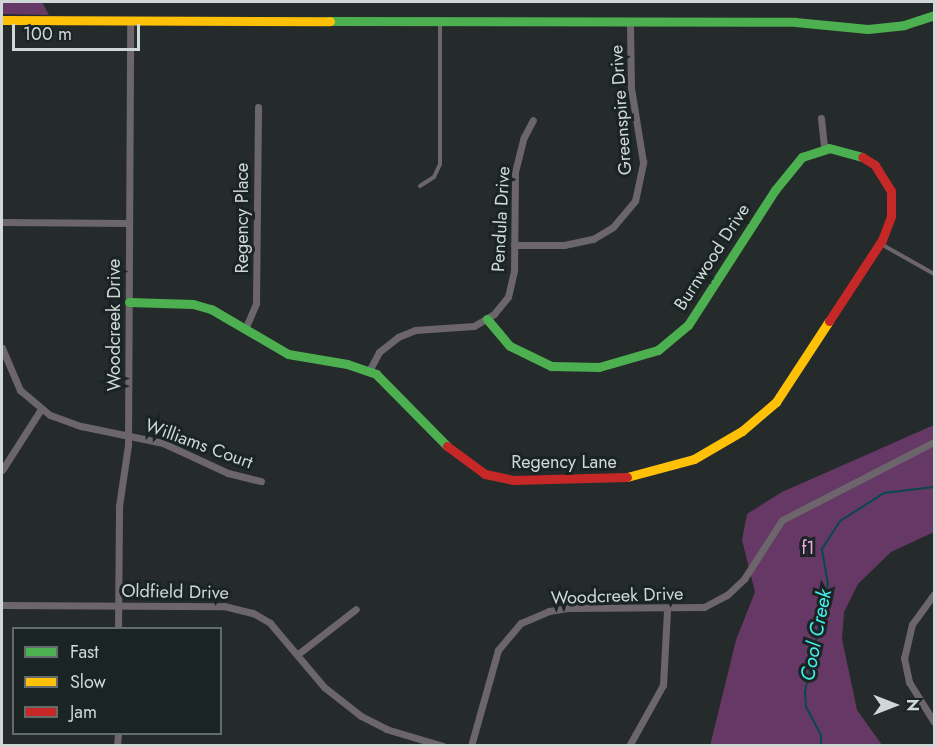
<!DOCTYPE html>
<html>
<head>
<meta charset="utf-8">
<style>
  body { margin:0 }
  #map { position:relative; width:936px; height:747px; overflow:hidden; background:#252b2b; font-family:Jost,sans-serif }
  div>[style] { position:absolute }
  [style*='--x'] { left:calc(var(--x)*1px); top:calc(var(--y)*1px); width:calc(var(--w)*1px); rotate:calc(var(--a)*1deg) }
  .forest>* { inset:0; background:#663865 }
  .stream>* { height:2px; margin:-1px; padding:0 1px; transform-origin:1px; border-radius:1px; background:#094949 }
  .lane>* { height:4px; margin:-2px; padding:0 2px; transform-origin:2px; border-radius:2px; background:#6c656c }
  .street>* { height:7px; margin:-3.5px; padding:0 3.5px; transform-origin:3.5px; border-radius:3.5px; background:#6c656c }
  .fast>* { height:9px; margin:-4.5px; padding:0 4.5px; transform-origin:4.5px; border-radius:4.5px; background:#4caf50 }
  .slow>* { height:9px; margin:-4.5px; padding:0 4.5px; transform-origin:4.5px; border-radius:4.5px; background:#ffc107 }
  .jam>* { height:9px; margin:-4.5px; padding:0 4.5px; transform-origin:4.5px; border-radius:4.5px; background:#c62828 }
  span { translate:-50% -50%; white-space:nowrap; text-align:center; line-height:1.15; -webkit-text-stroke:6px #192423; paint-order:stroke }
  .street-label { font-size:18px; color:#d0d7d7 }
  .park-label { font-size:18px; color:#f5a5f1 }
  .water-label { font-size:20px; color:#44eeec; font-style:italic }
  .frame { position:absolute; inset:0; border:3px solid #d0d7d7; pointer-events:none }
  .legend { position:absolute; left:12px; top:627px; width:210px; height:108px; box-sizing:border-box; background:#192423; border:2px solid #626c6b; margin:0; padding:8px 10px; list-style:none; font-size:18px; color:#d0d7d7 }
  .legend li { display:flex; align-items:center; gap:12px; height:30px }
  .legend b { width:30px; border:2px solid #626c6b }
  .north { position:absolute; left:864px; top:675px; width:60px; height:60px; -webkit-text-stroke:4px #192423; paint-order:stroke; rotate:90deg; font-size:16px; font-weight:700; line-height:24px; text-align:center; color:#d0d7d7 }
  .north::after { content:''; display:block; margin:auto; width:21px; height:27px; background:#d0d7d7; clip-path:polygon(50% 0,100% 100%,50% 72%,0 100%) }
  .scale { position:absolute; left:12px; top:24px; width:128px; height:27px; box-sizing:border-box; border:3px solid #d0d7d7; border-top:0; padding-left:8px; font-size:18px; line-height:21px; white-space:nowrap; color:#d0d7d7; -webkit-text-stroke:4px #192423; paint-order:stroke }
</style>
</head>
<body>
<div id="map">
  <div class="forest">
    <div style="clip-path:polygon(2px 2px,42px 2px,49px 15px,2px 14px)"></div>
    <div style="clip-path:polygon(934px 425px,934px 532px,891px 552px,858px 584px,844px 612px,842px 639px,857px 710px,882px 745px,710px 746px,736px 640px,755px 592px,742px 540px,747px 514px,782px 492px)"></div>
  </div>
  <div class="stream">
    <div style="--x:821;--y:746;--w:11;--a:-90"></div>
    <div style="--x:821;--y:735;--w:32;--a:-118"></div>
    <div style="--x:806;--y:707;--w:15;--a:-94"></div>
    <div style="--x:805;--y:692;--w:110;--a:-78"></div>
    <div style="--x:828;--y:584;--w:36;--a:-100"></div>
    <div style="--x:822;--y:549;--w:33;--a:-57"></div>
    <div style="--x:840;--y:521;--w:52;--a:-32.5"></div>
    <div style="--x:884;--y:493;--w:50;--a:-6.8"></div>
  </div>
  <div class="lane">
    <div style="--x:420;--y:186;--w:17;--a:-33"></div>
    <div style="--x:434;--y:177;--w:14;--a:-65"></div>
    <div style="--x:440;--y:164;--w:142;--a:-90"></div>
    <div style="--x:881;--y:244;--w:61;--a:29.5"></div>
  </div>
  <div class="street">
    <div style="--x:821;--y:118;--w:31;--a:84"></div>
    <div style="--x:2;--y:222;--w:127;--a:0.5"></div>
    <div style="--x:514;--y:245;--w:50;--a:0"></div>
    <div style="--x:564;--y:245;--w:30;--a:-12"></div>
    <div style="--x:593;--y:239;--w:23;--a:-31"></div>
    <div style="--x:613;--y:227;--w:34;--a:-50"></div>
    <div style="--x:635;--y:201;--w:40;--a:-78"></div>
    <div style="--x:643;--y:162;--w:75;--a:-99.2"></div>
    <div style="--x:631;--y:88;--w:66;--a:-90.9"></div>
    <div style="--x:246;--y:327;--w:26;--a:-67"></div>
    <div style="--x:256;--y:303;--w:196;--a:-89.4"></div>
    <div style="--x:2;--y:348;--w:46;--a:66.8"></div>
    <div style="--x:20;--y:390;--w:39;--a:40"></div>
    <div style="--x:50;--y:415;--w:33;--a:20"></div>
    <div style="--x:81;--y:426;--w:84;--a:11.7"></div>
    <div style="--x:163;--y:443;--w:72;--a:24.8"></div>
    <div style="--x:228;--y:473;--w:34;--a:14"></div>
    <div style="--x:369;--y:371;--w:21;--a:-62"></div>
    <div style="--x:379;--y:352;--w:24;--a:-38"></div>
    <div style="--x:398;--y:337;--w:18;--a:-22"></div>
    <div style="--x:415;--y:330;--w:59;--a:-3.9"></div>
    <div style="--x:474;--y:326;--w:23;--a:-31"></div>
    <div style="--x:494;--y:314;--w:22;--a:-51"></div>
    <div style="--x:508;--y:297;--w:28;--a:-77"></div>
    <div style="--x:514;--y:270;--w:98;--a:-89.4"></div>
    <div style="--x:515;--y:172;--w:36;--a:-76"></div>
    <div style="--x:524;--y:137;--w:19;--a:-62"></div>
    <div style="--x:2;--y:470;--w:72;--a:-57.4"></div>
    <div style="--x:934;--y:594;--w:37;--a:126"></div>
    <div style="--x:912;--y:624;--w:35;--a:103"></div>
    <div style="--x:904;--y:658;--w:25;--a:78"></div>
    <div style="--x:909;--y:682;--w:47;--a:58"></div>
    <div style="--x:2;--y:605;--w:222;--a:0.3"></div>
    <div style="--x:224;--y:606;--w:30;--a:14"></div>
    <div style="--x:253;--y:613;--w:20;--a:30"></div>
    <div style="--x:270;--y:623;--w:84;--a:49.8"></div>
    <div style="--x:324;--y:687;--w:47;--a:38.1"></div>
    <div style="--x:361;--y:716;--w:28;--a:27"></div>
    <div style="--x:386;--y:729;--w:59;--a:16.6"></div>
    <div style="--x:118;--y:628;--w:122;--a:-89.5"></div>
    <div style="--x:119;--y:506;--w:62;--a:-81.6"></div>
    <div style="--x:128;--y:445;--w:425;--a:-89.7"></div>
    <div style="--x:298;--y:654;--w:73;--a:-37.8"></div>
    <div style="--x:117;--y:746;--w:12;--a:-85"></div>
    <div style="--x:471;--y:746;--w:100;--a:-74.3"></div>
    <div style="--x:498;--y:650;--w:35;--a:-50"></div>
    <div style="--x:521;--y:623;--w:30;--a:-23"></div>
    <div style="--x:549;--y:611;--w:19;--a:-9"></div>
    <div style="--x:568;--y:608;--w:136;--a:-0.4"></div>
    <div style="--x:704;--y:607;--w:26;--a:-28"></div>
    <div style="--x:727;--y:595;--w:23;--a:-43"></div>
    <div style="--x:744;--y:579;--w:70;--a:-57.2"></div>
    <div style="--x:782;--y:520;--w:171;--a:-27.2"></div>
    <div style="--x:629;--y:746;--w:70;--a:-60.9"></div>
    <div style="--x:663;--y:685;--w:75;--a:-86.9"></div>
  </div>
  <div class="fast">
    <div style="--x:330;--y:21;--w:465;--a:0.1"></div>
    <div style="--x:795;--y:22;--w:73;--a:5.5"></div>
    <div style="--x:868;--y:29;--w:36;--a:-6"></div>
    <div style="--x:904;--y:25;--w:32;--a:-18"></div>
    <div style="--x:129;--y:302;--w:64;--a:1.8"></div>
    <div style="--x:193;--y:304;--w:19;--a:16"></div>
    <div style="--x:211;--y:309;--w:89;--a:30.3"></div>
    <div style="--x:288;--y:354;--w:60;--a:9.6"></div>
    <div style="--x:347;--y:364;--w:31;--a:19"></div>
    <div style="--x:376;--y:374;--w:101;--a:45.4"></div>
    <div style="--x:487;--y:319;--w:35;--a:50"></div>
    <div style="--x:510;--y:346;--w:46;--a:26"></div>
    <div style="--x:551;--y:366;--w:48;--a:1.2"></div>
    <div style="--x:599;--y:367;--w:61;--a:-16.1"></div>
    <div style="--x:658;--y:350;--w:39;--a:-40"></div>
    <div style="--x:688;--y:325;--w:161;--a:-57.2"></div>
    <div style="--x:775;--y:190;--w:43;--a:-50.7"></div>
    <div style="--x:802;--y:157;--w:28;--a:-18"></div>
    <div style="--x:829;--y:148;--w:34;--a:15"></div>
  </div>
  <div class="slow">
    <div style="--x:2;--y:20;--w:328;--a:0.2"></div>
    <div style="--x:627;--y:477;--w:69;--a:-15"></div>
    <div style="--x:694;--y:459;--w:56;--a:-30.3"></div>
    <div style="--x:742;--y:431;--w:45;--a:-40.5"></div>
    <div style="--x:776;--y:402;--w:97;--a:-56.8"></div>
  </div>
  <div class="jam">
    <div style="--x:829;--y:321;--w:97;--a:-56.8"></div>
    <div style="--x:882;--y:240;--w:26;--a:-69"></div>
    <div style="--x:891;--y:216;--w:25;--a:-90"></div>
    <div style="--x:891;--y:191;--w:31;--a:-122"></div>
    <div style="--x:875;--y:165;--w:15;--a:-148"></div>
    <div style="--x:447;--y:446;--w:47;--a:36.4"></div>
    <div style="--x:485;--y:474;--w:29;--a:12"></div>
    <div style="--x:513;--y:480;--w:114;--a:-1.5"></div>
  </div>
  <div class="street-label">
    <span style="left:621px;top:110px;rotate:-94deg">Greenspire Drive</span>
    <span style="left:242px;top:218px;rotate:-90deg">Regency Place</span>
    <span style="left:501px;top:219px;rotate:-87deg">Pendula Drive</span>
    <span style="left:712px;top:257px;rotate:-57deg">Burnwood Drive</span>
    <span style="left:114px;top:325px;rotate:-90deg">Woodcreek Drive</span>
    <span style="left:199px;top:444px;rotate:20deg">Williams Court</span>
    <span style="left:564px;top:462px">Regency Lane</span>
    <span style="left:175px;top:592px;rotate:1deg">Oldfield Drive</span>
    <span style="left:617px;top:596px;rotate:-2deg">Woodcreek Drive</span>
  </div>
  <div class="park-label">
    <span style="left:808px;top:548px">f1</span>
  </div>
  <div class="water-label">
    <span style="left:816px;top:635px;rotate:-79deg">Cool Creek</span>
  </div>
  <div class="frame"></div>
  <ul class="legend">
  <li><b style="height:8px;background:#4caf50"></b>Fast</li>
  <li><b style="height:8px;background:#ffc107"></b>Slow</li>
  <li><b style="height:8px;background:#c62828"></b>Jam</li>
  </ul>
  <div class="north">N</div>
  <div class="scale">100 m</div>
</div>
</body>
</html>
